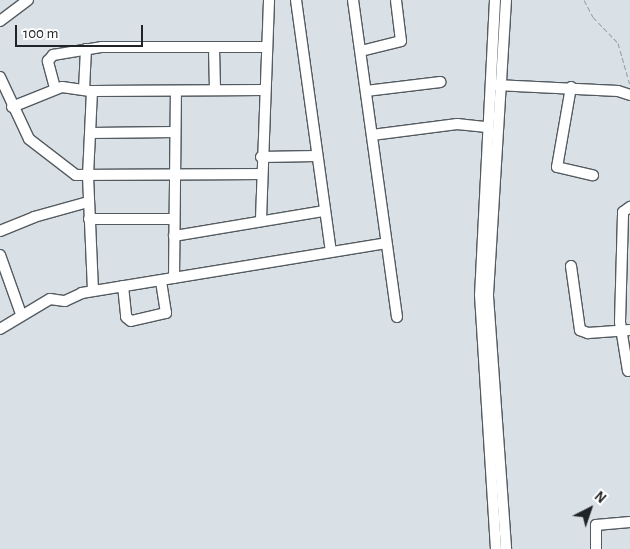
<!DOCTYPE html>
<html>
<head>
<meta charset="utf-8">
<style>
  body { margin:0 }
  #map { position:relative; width:630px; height:549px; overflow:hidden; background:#d9e1e6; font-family:"Alegreya Sans",sans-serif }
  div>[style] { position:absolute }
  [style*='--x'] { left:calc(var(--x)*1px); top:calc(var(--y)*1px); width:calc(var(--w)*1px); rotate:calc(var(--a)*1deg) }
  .path>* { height:1px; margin-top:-0.5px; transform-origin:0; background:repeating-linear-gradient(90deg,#999fa3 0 5px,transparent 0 7.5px) }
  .roads { filter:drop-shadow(1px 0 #545b60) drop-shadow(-1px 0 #545b60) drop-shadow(0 1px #545b60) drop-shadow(0 -1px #545b60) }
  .minor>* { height:10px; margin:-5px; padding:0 5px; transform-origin:5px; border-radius:5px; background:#fff }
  span { translate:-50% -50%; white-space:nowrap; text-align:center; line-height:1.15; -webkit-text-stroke:4px #fff; paint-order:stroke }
  .north { position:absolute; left:565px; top:484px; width:50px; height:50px; -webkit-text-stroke:4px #fff; paint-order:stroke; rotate:41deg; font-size:14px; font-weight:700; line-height:20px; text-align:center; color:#212426 }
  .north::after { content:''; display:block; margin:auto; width:18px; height:22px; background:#212426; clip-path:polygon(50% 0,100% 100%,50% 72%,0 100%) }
  .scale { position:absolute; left:15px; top:25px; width:128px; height:22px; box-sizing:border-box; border:2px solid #212426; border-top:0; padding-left:6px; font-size:15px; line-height:18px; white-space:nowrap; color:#212426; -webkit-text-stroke:4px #fff; paint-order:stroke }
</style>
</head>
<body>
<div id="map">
  <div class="path">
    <div style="--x:584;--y:0;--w:19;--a:62"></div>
    <div style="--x:593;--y:17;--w:36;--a:46"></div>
    <div style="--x:618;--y:43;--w:44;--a:74.1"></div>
  </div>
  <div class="roads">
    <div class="minor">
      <div style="--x:296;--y:0;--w:253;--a:82.1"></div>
      <div style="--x:353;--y:0;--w:320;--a:82.1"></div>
      <div style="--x:495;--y:0;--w:295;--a:92.9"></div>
      <div style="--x:480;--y:295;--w:255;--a:86.4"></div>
      <div style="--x:506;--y:0;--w:297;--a:93.5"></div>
      <div style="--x:488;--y:296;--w:254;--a:85.9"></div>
      <div style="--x:0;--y:21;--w:35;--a:-37"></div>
      <div style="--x:214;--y:48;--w:42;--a:88.6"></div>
      <div style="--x:361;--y:51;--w:41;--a:-14"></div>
      <div style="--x:401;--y:41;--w:41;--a:-97"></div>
      <div style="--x:0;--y:77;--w:68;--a:64.9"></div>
      <div style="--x:29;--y:139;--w:59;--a:37.5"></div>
      <div style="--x:76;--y:175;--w:184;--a:-0.3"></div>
      <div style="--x:495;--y:85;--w:123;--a:2.8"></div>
      <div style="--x:618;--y:91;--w:13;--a:18"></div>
      <div style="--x:571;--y:87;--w:81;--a:99.9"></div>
      <div style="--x:557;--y:167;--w:37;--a:13"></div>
      <div style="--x:55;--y:88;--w:28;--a:-105"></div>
      <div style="--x:48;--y:61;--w:8;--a:-50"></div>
      <div style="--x:53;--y:55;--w:50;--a:-9.3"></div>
      <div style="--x:102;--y:47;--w:163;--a:0"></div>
      <div style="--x:84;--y:90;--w:41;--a:-87.2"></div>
      <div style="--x:92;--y:91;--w:85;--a:92.7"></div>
      <div style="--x:88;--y:176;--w:115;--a:87.5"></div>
      <div style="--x:366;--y:91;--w:75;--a:-6.9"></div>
      <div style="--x:12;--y:107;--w:54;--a:-21.8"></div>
      <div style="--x:62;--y:87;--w:30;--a:8"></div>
      <div style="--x:92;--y:91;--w:172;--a:-0.3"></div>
      <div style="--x:91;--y:133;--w:84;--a:-0.7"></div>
      <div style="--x:372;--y:135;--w:86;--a:-7.4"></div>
      <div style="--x:457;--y:124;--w:30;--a:6"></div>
      <div style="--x:261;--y:157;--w:55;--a:-1"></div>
      <div style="--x:89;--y:219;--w:85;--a:0"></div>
      <div style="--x:261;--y:219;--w:219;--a:-87.9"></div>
      <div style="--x:0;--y:231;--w:37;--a:-22"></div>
      <div style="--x:34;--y:217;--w:56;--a:-15.5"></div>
      <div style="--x:174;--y:236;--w:152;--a:-9.5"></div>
      <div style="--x:0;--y:255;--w:63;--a:70.4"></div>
      <div style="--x:571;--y:266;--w:65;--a:82"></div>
      <div style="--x:580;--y:330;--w:9;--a:21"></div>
      <div style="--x:588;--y:333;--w:42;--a:-4.1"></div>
      <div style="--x:174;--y:278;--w:187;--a:-89.4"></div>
      <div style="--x:123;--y:286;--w:31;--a:84"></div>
      <div style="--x:126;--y:317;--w:6;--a:39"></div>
      <div style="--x:131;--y:321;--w:36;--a:-13"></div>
      <div style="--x:166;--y:313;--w:33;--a:-99"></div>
      <div style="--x:0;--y:329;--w:58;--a:-31"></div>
      <div style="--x:50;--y:299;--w:15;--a:8"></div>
      <div style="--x:65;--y:301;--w:19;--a:-25"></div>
      <div style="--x:82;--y:293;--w:308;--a:-9.3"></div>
      <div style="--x:628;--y:371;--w:50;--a:-99.3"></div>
      <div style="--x:620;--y:322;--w:110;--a:-88.4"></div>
      <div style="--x:623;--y:212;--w:9;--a:-36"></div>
      <div style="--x:596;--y:549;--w:24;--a:-90"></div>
      <div style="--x:596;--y:525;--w:34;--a:-5"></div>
    </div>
  </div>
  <div class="north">N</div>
  <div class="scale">100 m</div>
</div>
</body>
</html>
